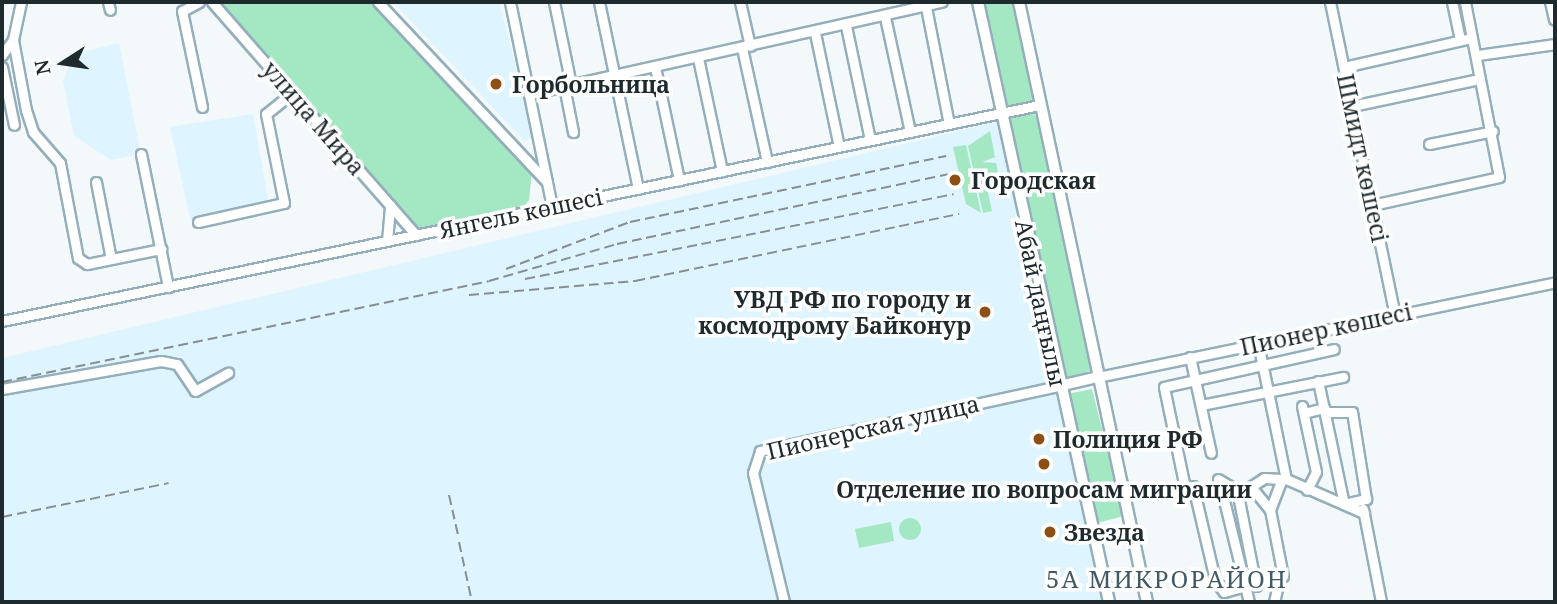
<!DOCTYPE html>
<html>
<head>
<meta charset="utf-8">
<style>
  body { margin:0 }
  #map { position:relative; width:1557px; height:604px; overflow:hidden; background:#f3f9fb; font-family:"Noto Serif",serif }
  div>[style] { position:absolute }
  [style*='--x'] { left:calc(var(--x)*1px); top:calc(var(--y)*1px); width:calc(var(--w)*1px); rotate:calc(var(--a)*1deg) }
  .built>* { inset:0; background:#def4fe }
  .green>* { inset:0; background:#a4e8c3 }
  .round { border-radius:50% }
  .roads { filter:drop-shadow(2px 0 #94afbb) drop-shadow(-2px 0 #94afbb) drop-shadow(0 2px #94afbb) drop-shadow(0 -2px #94afbb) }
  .minor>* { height:9px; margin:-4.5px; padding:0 4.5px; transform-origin:4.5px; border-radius:4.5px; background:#fff }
  .major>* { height:10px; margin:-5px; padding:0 5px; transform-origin:5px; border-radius:5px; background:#fff }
  .rail>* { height:2px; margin-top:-1px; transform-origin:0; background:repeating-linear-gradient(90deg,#868e92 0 10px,transparent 0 15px) }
  .dots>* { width:19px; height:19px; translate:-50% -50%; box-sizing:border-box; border:4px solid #fff; border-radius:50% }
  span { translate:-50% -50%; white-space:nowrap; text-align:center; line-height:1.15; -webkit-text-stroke:7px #fff; paint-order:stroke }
  .poi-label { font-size:23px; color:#1f2a2f; font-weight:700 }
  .left { translate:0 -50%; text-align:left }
  .right { translate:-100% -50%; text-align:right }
  .street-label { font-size:23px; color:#1f2a2f }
  .neighbourhood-label { font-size:24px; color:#425a65; letter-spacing:2px }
  .frame { position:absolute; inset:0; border:4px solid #1f2a2f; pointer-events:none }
  .north { position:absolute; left:28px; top:28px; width:70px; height:70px; -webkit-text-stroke:5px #fff; paint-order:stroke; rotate:258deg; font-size:19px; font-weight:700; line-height:28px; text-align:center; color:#1f2a2f }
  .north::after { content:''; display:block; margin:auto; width:24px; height:32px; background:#1f2a2f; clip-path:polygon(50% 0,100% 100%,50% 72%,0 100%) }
</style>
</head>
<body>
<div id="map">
  <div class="built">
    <div style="clip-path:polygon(393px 2px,499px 2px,534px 134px,525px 142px)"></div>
    <div style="clip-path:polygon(119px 43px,141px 154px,111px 160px,74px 136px,63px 81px,73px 54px)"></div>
    <div style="clip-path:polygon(253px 114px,269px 204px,191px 222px,170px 127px)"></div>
    <div style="clip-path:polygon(1014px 118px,1113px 602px,2px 602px,2px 358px)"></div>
  </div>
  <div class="green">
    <div style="clip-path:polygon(218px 2px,371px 2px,532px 171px,529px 200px,523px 208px,418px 229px)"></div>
    <div style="clip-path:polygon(980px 2px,1016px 2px,1034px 95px,1030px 102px,1006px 107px)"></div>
    <div style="clip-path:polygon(1030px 112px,1040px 118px,1093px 369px,1064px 382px,1008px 117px)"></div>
    <div style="clip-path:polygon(990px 131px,995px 157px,982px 162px,996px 163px,1001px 185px,987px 188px,992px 211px,983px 213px,968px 146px)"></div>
    <div style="clip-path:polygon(966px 145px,981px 213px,966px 204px,953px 147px)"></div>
    <div style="clip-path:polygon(1092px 389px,1124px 516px,1093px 524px,1067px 394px)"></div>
    <div class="round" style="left:899px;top:518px;width:22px;height:22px"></div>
    <div style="clip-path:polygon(891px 522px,894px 541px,859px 548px,855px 529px)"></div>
  </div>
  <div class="roads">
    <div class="minor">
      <div style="--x:21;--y:2;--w:39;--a:102"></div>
      <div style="--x:13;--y:40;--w:71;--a:79.5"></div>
      <div style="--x:26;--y:110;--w:23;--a:72"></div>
      <div style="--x:33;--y:132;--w:41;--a:48.9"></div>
      <div style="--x:60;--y:163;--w:97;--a:79.3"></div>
      <div style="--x:78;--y:258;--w:11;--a:34"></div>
      <div style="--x:87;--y:264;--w:76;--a:-11.5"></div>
      <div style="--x:108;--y:2;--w:8;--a:76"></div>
      <div style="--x:199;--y:2;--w:19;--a:152"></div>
      <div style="--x:182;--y:11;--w:98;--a:78.2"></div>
      <div style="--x:212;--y:2;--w:310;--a:48.8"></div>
      <div style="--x:378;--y:2;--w:247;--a:46.8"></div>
      <div style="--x:510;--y:2;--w:209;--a:78.4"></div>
      <div style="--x:554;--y:2;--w:85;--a:78.4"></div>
      <div style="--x:599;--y:2;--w:191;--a:78.2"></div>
      <div style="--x:740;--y:2;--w:45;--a:77.2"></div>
      <div style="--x:1330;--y:2;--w:320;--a:78.3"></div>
      <div style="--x:1452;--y:2;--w:39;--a:78"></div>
      <div style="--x:926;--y:7;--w:119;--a:78.9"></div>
      <div style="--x:885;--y:17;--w:118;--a:77.7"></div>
      <div style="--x:846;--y:26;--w:116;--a:78.1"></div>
      <div style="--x:815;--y:33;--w:116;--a:78.1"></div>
      <div style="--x:742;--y:48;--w:117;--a:77.6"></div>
      <div style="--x:2;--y:55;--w:19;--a:-54"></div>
      <div style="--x:1478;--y:55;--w:78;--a:-8.1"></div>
      <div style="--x:698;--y:58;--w:116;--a:78"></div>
      <div style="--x:2;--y:67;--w:59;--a:78.3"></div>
      <div style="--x:655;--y:67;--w:116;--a:78"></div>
      <div style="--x:1344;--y:67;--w:131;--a:-12.8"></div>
      <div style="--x:564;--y:86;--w:47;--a:78.9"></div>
      <div style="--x:529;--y:94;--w:423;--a:-12.6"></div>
      <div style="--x:1352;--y:106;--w:125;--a:-12"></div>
      <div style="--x:1429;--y:144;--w:65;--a:-11.5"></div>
      <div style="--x:141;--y:154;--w:136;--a:78.5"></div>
      <div style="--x:96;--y:182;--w:78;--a:79"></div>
      <div style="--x:1372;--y:205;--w:130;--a:-12.4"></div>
      <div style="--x:1499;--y:177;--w:178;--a:-101"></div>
      <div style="--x:198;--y:222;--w:88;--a:-12.5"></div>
      <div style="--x:284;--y:203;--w:91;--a:-101.4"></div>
      <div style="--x:266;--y:114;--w:33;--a:-39"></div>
      <div style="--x:387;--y:241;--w:36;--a:-85"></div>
      <div style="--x:2;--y:321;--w:1060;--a:-11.76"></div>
      <div style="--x:1258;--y:343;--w:139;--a:78.4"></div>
      <div style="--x:1286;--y:479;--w:85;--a:23.6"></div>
      <div style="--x:1190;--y:357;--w:98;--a:77.7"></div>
      <div style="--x:1098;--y:377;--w:467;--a:-11.7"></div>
      <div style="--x:1318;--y:381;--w:126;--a:78.1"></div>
      <div style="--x:1344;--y:504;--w:23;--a:-13"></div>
      <div style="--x:1366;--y:499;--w:88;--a:-99.1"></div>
      <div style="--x:1352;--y:412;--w:27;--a:180"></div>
      <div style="--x:2;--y:389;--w:161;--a:-10"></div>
      <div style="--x:161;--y:361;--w:16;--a:11"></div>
      <div style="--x:177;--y:364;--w:32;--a:56"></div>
      <div style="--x:195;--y:391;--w:38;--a:-29"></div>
      <div style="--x:1201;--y:405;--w:145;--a:-11.2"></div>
      <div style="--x:1302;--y:406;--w:67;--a:78"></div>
      <div style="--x:1316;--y:472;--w:20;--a:117"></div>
      <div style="--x:1304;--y:413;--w:21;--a:-14"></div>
      <div style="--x:1218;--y:479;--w:26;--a:31"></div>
      <div style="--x:1219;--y:480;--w:126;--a:76.2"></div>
      <div style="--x:1184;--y:483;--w:98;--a:-101.8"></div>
      <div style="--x:1164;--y:387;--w:174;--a:-12.6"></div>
      <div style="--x:1123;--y:495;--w:71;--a:-7.3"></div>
      <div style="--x:1193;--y:486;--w:97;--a:76.8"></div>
      <div style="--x:1215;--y:580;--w:15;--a:53"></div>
      <div style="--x:1224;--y:592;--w:61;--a:-15.2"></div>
      <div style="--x:1283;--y:576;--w:67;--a:-101.1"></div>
      <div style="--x:1270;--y:510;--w:28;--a:-129"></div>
      <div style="--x:1363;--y:509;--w:95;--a:79"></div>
      <div style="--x:1270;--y:510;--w:33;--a:-69"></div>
      <div style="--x:1256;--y:586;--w:93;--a:-101.2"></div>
      <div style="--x:1238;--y:495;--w:31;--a:-33"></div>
      <div style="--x:1264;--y:478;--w:22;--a:3"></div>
      <div style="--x:784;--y:602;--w:133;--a:-103.5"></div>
      <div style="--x:753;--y:473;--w:23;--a:-72"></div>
      <div style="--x:760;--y:451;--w:306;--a:-12.3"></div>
      <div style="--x:1274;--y:602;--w:22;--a:-77"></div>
    </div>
    <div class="major">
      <div style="--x:978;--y:2;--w:614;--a:77.68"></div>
      <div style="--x:1019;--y:2;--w:614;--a:77.96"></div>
      <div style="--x:1551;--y:2;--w:18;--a:77"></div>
      <div style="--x:1059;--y:386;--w:40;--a:-13"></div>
    </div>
  </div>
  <div class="rail">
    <div style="--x:506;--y:269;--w:133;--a:-20.8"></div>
    <div style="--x:630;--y:222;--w:323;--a:-11.8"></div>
    <div style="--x:525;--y:279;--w:437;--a:-11.2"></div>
    <div style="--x:469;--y:295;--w:167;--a:-4.8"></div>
    <div style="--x:635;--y:281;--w:331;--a:-11.7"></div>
    <div style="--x:2;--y:382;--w:497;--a:-11.7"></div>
    <div style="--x:489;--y:281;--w:133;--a:-16.1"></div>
    <div style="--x:617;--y:244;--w:340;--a:-11.9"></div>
    <div style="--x:449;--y:495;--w:41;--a:77.3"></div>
    <div style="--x:2;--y:517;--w:170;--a:-11.5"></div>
    <div style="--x:459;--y:542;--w:61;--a:77.8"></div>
  </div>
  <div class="dots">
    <div style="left:496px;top:84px;background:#8e4f15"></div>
    <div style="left:955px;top:180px;background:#8e4f15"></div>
    <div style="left:985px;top:312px;background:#8e4f15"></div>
    <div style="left:1039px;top:439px;background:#8e4f15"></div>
    <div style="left:1044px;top:464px;background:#8e4f15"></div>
    <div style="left:1050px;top:532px;background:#8e4f15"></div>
  </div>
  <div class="poi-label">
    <span class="left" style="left:512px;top:84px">Горбольница</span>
    <span class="left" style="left:971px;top:180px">Городская</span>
    <span class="right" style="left:971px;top:312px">УВД РФ по городу и<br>космодрому Байконур</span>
    <span class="left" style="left:1053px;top:439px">Полиция РФ</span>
    <span style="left:1044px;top:489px">Отделение по вопросам миграции</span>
    <span class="left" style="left:1064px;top:532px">Звезда</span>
  </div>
  <div class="street-label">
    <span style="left:314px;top:118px;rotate:49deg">улица Мира</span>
    <span style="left:1363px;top:158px;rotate:78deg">Шмидт көшесі</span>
    <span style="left:521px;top:213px;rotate:-12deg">Янгель көшесі</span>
    <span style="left:1041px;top:303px;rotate:78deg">Абай даңғылы</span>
    <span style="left:1326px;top:329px;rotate:-12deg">Пионер көшесі</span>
    <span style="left:873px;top:427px;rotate:-13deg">Пионерская улица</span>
  </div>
  <div class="neighbourhood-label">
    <span style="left:1167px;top:579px">5А МИКРОРАЙОН</span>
  </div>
  <div class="frame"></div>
  <div class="north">N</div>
</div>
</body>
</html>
